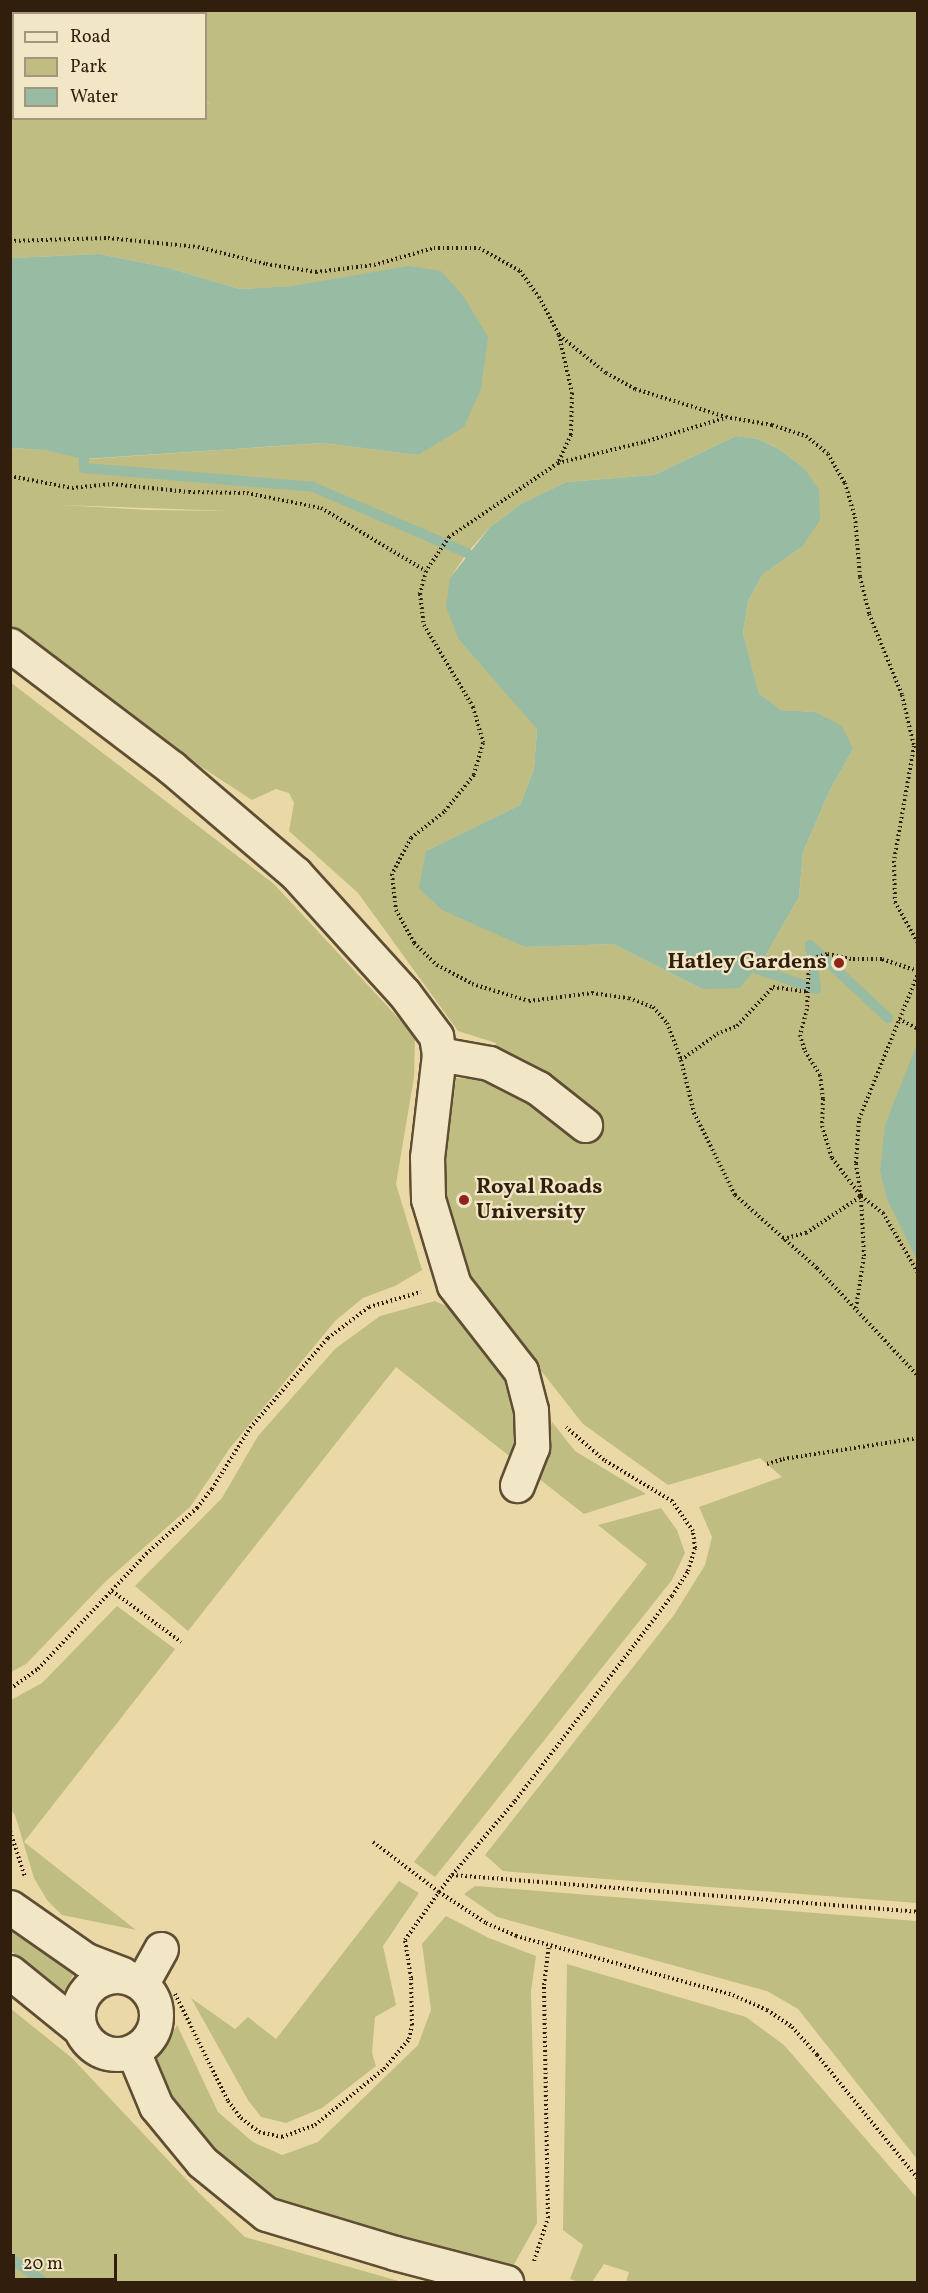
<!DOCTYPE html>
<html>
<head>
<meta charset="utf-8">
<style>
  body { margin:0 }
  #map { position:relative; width:928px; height:2293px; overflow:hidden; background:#ead9a7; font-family:Vollkorn,serif }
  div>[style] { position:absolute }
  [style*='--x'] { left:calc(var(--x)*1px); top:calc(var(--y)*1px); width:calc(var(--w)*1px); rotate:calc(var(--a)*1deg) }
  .green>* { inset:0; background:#bfbd82 }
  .water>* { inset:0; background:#98bba3 }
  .stream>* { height:10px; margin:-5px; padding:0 5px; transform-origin:5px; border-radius:5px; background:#98bba3 }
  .path>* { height:4px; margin-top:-2px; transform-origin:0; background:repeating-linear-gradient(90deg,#311e0d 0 1.5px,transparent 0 4.5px) }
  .roads { filter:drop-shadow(2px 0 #5f4d34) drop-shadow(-2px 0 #5f4d34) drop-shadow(0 2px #5f4d34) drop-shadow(0 -2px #5f4d34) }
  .minor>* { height:33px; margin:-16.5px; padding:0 16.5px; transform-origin:16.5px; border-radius:16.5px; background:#f1e6c6 }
  .minor>.ring { margin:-16.5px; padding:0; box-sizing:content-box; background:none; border:33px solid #f1e6c6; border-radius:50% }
  .dots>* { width:16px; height:16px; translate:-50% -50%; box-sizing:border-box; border:3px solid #f1e6c6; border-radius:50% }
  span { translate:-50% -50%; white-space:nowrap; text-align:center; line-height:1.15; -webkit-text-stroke:4.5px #f1e6c6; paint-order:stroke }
  .poi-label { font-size:22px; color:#311e0d; font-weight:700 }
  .right { translate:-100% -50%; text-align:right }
  .left { translate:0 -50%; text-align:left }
  .frame { position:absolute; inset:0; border:12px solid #311e0d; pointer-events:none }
  .legend { position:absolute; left:12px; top:12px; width:195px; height:108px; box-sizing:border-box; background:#f1e6c6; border:2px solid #a4967c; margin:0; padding:8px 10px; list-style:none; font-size:18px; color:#311e0d }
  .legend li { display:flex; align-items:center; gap:12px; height:30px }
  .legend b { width:30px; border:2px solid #a4967c }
  .scale { position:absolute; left:12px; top:2254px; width:105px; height:27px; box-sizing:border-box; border:3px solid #311e0d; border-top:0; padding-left:8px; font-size:18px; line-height:21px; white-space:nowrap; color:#311e0d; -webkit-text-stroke:4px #f1e6c6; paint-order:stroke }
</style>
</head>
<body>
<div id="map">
  <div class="green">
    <div style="clip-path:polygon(evenodd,11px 11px,917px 11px,917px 1903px,503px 1871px,485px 1855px,674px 1615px,705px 1565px,712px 1537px,699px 1507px,782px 1477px,760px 1458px,668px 1485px,583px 1424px,476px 1288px,452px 1240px,442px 1178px,456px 1078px,484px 1080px,496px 1043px,458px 1031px,358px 893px,289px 831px,294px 803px,289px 793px,276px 789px,252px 800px,131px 721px,11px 630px,10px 448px,44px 450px,90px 459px,323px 443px,418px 455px,293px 286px,240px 289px,165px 267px,99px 254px,11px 258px,11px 11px,14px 14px,206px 14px,206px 101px,211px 104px,206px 102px,206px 118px,14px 118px,14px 14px,11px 11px,736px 436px,758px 439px,779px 449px,805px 469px,802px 547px,763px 574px,748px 601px,743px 633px,759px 695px,781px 710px,815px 712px,853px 749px,830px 790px,803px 852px,799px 897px,764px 958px,757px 969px,702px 989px,613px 944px,525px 947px,426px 851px,520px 805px,534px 769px,537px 728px,459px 640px,450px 578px,467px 553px,490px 527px,521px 504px,566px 482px,654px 475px,736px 436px,11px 11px,61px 505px,230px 511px,149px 510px,61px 505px)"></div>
    <div style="clip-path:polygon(10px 682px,274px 884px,415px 1036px,414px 1077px,396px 1184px,422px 1270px,395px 1286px,363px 1298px,335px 1321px,230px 1448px,190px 1507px,106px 1581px,26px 1664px,11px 1672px)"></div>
    <div style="clip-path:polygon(435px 1301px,457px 1311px,516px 1384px,524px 1434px,512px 1458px,396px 1367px,188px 1631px,135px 1586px,222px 1498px,258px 1436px,335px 1349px,380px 1316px)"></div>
    <div style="clip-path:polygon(552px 1422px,575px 1451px,646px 1494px,584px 1514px,538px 1478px)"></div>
    <div style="clip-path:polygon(661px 1508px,677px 1530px,685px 1553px,672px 1580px,435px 1877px,414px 1862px,647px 1564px,598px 1525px)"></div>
    <div style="clip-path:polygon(117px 1606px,175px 1649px,24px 1842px,136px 1930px,62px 1915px,47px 1900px,34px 1878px,15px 1815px,11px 1810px,11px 1700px,42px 1683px)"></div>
    <div style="clip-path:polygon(399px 1881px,419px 1893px,383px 1946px,396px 2005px,375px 2017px,372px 2053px,376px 2066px,322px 2108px,286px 2123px,261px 2117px,248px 2100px,191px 1998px,235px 2029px,248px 2017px,276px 2039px)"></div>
    <div style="clip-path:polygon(475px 1886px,917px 1921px,917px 2159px,798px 2009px,767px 1991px,497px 1917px,464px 1894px)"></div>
    <div style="clip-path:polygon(446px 1916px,489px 1938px,536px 1956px,531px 1991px,537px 2223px,512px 2268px,285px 2206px,211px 2152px,172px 2100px,150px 2057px,166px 2044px,177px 2025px,218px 2112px,253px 2142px,282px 2155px,318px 2142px,418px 2045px,431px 2010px,422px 1944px)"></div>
    <div style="clip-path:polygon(10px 1930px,75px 1971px,63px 1994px,11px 1951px)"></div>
    <div style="clip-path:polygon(567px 1964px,746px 2017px,784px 2045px,917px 2198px,917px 2282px,626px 2282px,629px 2272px,604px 2264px,592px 2282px,579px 2282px,570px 2279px,583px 2245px,563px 2230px)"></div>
    <div style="clip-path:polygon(10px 2008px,72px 2058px,199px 2193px,245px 2237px,402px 2282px,11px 2282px)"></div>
  </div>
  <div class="water">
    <div style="clip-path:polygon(99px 254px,165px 267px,240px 289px,293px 286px,409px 266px,441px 271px,464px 297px,488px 337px,481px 389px,464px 427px,418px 455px,323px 443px,84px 459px,44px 450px,11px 448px,11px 258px)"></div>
    <div style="clip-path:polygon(736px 436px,758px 439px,779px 449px,805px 469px,819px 490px,820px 520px,802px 547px,763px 574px,748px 601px,743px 633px,759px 694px,781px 710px,815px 712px,842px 726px,853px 749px,830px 790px,803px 852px,799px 897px,764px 958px,740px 988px,702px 989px,613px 944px,525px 947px,442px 910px,419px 888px,426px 851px,520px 805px,534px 769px,537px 729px,459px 640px,446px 607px,450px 578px,490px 527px,521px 504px,566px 482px,654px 475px)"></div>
    <div style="clip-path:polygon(917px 1044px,918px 1260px,917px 1260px,887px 1199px,880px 1171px,885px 1125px)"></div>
  </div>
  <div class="stream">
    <div style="--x:84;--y:459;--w:9;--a:90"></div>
    <div style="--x:84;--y:468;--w:230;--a:4.7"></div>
    <div style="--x:313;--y:487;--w:168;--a:23.2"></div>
    <div style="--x:757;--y:969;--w:62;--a:18.7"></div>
    <div style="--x:816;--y:989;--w:44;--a:-97.8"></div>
    <div style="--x:810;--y:945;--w:107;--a:43.1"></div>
    <div style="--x:10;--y:2258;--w:42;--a:35.2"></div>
  </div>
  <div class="path">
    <div style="--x:10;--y:241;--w:98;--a:-1.8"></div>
    <div style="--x:108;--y:238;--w:90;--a:5.7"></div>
    <div style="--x:198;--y:247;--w:70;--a:14"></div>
    <div style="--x:266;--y:264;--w:51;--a:9.1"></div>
    <div style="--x:316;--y:272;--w:58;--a:-6.9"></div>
    <div style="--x:374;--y:265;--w:62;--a:-15.8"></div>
    <div style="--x:434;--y:248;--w:45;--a:0"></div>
    <div style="--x:479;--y:248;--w:47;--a:29.3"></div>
    <div style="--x:520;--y:271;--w:32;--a:54"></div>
    <div style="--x:539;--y:297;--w:43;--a:62.2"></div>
    <div style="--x:559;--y:335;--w:59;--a:77.4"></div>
    <div style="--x:572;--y:393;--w:42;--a:91.4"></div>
    <div style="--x:571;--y:435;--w:31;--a:115"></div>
    <div style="--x:558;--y:463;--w:132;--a:145.8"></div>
    <div style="--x:449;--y:537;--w:41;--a:124.1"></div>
    <div style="--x:426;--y:571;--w:24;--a:105"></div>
    <div style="--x:420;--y:594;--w:31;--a:83"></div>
    <div style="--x:424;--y:625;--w:96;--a:59.1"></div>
    <div style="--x:473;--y:707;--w:37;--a:74"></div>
    <div style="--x:483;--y:743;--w:33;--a:106"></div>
    <div style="--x:474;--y:775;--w:48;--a:129"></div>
    <div style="--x:444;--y:812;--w:42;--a:141.8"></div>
    <div style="--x:411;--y:838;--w:41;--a:117.8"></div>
    <div style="--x:392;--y:874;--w:36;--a:84"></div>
    <div style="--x:396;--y:910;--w:38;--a:61"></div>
    <div style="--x:414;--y:943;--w:32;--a:44"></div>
    <div style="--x:437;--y:965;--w:40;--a:28"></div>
    <div style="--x:472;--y:984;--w:59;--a:16.6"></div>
    <div style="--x:529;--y:1001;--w:64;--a:-7.2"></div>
    <div style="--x:592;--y:993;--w:37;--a:8"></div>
    <div style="--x:629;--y:998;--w:26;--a:21"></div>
    <div style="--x:653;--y:1007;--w:21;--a:49"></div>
    <div style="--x:667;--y:1023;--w:40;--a:69"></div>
    <div style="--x:681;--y:1060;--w:55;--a:76.2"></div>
    <div style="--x:694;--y:1113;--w:92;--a:63.4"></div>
    <div style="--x:735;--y:1195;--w:110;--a:41.7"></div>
    <div style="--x:817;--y:1268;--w:148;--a:46.9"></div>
    <div style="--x:559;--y:335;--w:60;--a:39"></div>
    <div style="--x:606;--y:373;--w:33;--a:29"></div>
    <div style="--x:635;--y:389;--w:95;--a:17.1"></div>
    <div style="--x:726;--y:417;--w:47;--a:9.9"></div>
    <div style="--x:772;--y:425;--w:36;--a:18"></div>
    <div style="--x:806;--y:436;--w:28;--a:39"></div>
    <div style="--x:828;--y:454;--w:34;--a:60"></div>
    <div style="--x:845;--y:483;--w:35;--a:74"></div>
    <div style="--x:855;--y:517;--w:60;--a:85.2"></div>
    <div style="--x:860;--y:577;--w:38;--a:76"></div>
    <div style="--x:869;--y:614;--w:87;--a:67.8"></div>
    <div style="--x:902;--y:695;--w:52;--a:76.8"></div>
    <div style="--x:914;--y:746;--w:117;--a:99.9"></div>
    <div style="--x:894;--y:861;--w:41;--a:88.6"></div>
    <div style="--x:895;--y:902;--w:47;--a:60.7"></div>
    <div style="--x:558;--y:463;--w:89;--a:-13.7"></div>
    <div style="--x:644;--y:442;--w:84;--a:-16.5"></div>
    <div style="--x:10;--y:476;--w:63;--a:11"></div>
    <div style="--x:72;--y:488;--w:40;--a:-5.7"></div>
    <div style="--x:112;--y:484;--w:77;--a:5.9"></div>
    <div style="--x:189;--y:492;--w:58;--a:1"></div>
    <div style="--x:247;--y:493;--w:76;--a:11.5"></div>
    <div style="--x:321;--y:508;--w:122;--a:31"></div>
    <div style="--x:918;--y:971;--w:38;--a:-162"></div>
    <div style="--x:882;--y:959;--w:31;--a:180"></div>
    <div style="--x:851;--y:959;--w:25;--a:-168"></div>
    <div style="--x:827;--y:954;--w:19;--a:162"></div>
    <div style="--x:809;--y:960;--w:49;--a:92.3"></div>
    <div style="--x:807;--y:1009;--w:27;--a:105"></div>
    <div style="--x:800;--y:1035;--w:17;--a:73"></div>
    <div style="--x:805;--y:1051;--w:28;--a:58"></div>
    <div style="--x:820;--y:1075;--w:24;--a:83"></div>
    <div style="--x:823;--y:1099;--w:27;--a:92"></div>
    <div style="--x:822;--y:1126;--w:34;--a:73"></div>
    <div style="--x:832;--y:1158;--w:48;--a:52.7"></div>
    <div style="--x:861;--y:1196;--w:28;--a:38"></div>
    <div style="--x:883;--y:1213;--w:69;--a:59.7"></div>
    <div style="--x:899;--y:1019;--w:21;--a:28"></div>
    <div style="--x:681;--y:1060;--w:44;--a:-35.8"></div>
    <div style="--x:717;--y:1034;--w:22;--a:-22"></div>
    <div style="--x:737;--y:1026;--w:53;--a:-47.3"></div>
    <div style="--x:773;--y:987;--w:34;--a:8"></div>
    <div style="--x:783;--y:1239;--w:24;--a:-15"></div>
    <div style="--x:806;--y:1233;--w:65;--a:-33.7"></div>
    <div style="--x:856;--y:1308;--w:53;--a:-81.3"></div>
    <div style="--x:864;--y:1256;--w:60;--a:-92.9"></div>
    <div style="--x:861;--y:1196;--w:33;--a:-99"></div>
    <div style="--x:856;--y:1163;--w:44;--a:-86.1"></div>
    <div style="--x:859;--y:1119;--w:157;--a:-67.9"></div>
    <div style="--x:767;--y:1464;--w:17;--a:-17"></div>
    <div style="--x:783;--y:1459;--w:137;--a:-8.8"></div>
    <div style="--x:112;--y:1591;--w:86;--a:36.5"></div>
    <div style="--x:10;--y:1689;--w:34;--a:-36"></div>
    <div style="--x:38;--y:1669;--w:158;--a:-46.8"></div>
    <div style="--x:146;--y:1554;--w:69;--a:-42"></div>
    <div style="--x:197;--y:1508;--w:24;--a:-52"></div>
    <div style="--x:212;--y:1489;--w:72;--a:-58.1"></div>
    <div style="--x:250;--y:1428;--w:119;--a:-49.1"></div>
    <div style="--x:328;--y:1338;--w:51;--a:-37.1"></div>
    <div style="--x:369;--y:1307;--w:54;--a:-16.1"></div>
    <div style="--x:10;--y:1831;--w:48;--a:71.9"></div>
    <div style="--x:373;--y:1842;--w:83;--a:37.1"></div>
    <div style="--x:439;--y:1892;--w:21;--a:-53"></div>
    <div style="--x:452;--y:1875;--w:467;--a:4.5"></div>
    <div style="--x:452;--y:1875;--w:97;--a:-49.6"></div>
    <div style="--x:515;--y:1801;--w:258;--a:-52.6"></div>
    <div style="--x:672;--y:1596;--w:30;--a:-57"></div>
    <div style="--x:688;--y:1571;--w:24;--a:-73"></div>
    <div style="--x:695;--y:1548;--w:17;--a:-97"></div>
    <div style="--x:693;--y:1531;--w:37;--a:-125"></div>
    <div style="--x:672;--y:1501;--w:79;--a:-148.9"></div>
    <div style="--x:604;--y:1460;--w:50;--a:-139"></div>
    <div style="--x:175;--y:1994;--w:119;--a:63.6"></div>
    <div style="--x:228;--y:2101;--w:21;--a:53"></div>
    <div style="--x:241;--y:2118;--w:23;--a:38"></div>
    <div style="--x:259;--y:2132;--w:24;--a:12"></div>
    <div style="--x:282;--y:2137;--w:35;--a:-20"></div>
    <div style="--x:315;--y:2125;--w:89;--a:-39.1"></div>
    <div style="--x:384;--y:2069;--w:39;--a:-50"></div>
    <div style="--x:409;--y:2039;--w:14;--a:-78"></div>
    <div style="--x:412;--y:2025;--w:47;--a:-91.2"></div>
    <div style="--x:411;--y:1978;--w:38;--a:-99"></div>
    <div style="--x:405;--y:1940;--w:59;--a:-54.7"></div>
    <div style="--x:439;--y:1892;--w:56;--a:33.4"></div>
    <div style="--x:486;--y:1923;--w:33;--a:23"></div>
    <div style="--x:516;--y:1936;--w:225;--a:15.2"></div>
    <div style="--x:733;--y:1995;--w:37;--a:24"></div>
    <div style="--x:767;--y:2010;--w:30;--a:34"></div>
    <div style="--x:792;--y:2027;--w:38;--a:48"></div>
    <div style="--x:817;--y:2055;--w:160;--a:50.8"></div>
    <div style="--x:534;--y:2261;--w:45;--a:-72"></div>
    <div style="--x:548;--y:2218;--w:233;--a:-91"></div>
    <div style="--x:544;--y:1985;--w:38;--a:-83"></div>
  </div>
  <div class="roads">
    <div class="minor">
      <div style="--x:10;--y:645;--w:203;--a:37.2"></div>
      <div style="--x:172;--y:768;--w:162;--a:40.5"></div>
      <div style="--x:295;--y:873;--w:162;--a:47.8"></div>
      <div style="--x:404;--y:993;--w:54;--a:53.3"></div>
      <div style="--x:436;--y:1036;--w:18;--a:81"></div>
      <div style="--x:439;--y:1054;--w:104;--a:96.6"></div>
      <div style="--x:427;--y:1157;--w:42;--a:88.6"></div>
      <div style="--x:428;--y:1199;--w:90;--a:73.2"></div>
      <div style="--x:454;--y:1285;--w:109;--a:52.1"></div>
      <div style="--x:521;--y:1371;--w:40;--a:75.6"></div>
      <div style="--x:531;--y:1410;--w:37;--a:88"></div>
      <div style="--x:532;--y:1447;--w:41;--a:111.5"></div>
      <div style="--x:439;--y:1054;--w:51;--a:10.2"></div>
      <div style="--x:489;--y:1063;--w:55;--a:27"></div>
      <div style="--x:538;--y:1088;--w:60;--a:38.2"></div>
      <div style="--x:10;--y:1907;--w:93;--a:34.9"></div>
      <div style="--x:86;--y:1960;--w:39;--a:21"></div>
      <div style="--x:10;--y:1972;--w:87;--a:39"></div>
      <div class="ring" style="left:78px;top:1976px;width:45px;height:45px"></div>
      <div style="--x:142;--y:1983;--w:39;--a:-61"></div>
      <div style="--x:133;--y:2051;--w:60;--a:67.3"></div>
      <div style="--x:156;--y:2106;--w:72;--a:50.6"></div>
      <div style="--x:202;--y:2162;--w:82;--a:39.1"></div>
      <div style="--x:266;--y:2214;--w:135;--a:16.8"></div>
      <div style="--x:395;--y:2253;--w:115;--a:14.6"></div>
    </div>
  </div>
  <div class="dots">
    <div style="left:839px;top:963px;background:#8f2418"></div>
    <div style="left:464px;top:1200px;background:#8f2418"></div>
  </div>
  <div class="poi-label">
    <span class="right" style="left:827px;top:963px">Hatley Gardens</span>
    <span class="left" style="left:476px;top:1200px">Royal Roads<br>University</span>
  </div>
  <div class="frame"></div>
  <ul class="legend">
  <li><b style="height:8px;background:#f1e6c6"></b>Road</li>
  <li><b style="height:16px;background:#bfbd82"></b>Park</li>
  <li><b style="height:16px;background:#98bba3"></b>Water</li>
  </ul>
  <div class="scale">20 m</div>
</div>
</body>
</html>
